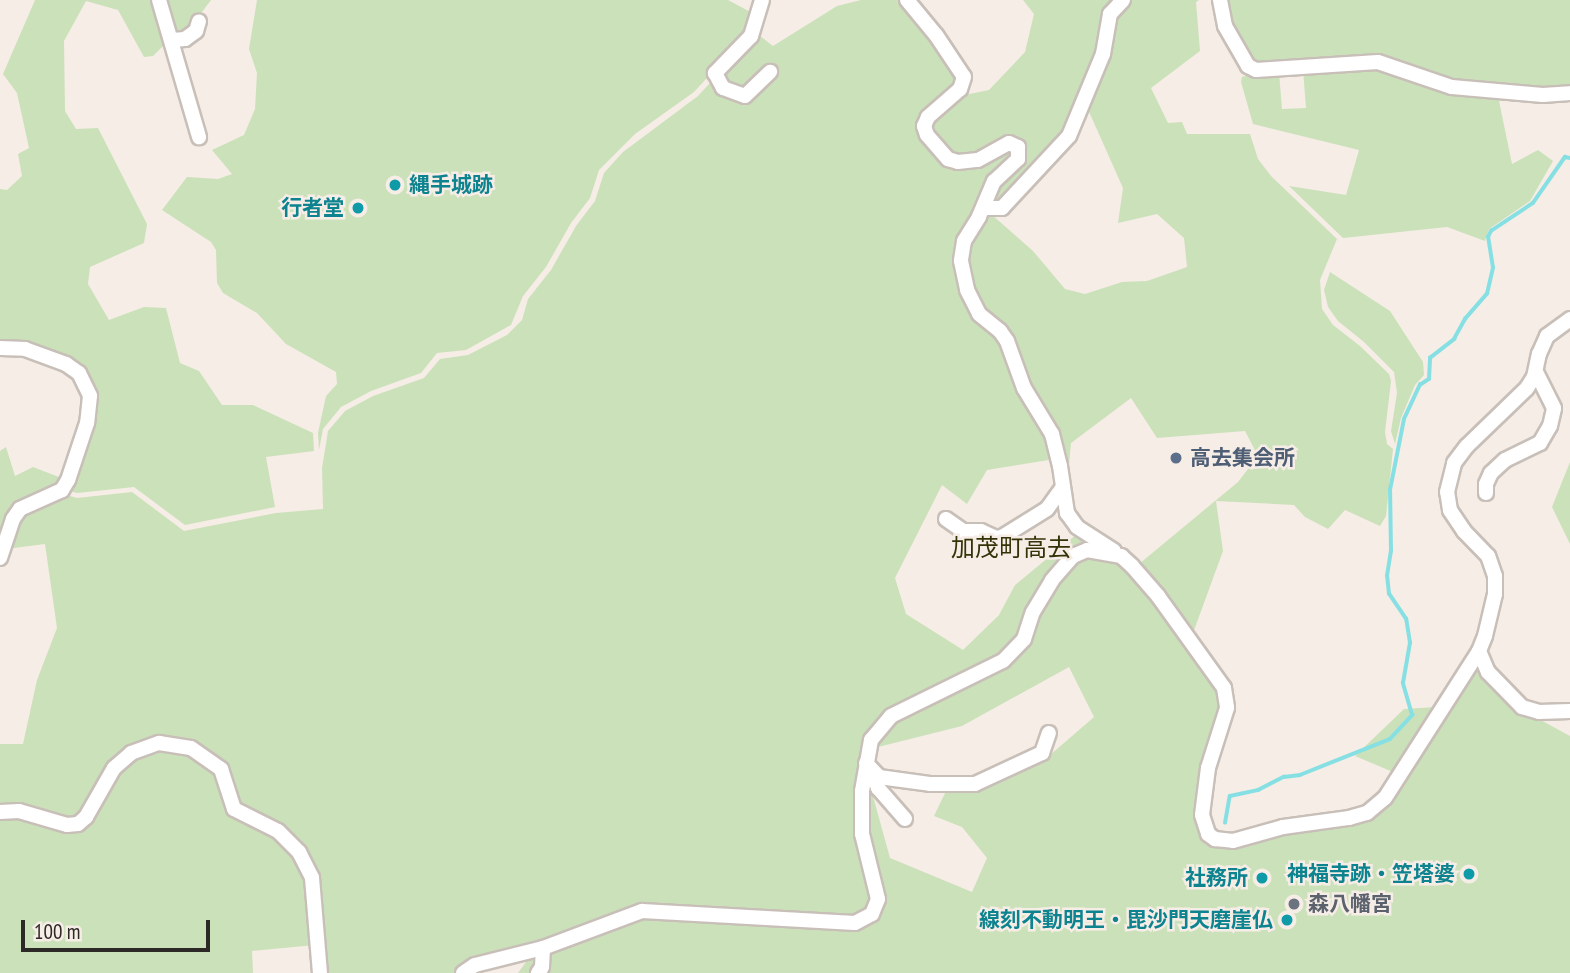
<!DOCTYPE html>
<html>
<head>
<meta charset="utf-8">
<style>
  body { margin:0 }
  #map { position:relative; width:1570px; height:973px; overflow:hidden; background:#f6ede6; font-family:"PT Sans Narrow","Noto Sans JP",sans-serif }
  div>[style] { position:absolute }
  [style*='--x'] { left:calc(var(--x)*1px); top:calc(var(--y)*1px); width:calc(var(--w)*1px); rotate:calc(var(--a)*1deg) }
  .green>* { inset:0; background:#cbe1ba }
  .stream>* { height:3.5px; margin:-1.75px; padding:0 1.75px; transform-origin:1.75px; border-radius:1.75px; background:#86e0e3 }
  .roads { filter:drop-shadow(2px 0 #c8bfb8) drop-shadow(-2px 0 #c8bfb8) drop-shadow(0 2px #c8bfb8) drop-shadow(0 -2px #c8bfb8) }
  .minor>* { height:14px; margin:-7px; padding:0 7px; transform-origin:7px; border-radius:7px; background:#fff }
  .dots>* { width:19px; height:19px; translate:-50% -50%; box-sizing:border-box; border:4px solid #f6ede6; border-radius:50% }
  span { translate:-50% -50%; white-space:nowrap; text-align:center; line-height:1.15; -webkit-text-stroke:5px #f6ede6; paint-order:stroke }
  .culture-label { font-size:21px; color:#0d838f; font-weight:700 }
  .left { translate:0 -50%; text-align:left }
  .right { translate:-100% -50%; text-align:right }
  .service-label { font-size:21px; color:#4e5e75; font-weight:700 }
  .worship-label { font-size:21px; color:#5b616d; font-weight:700 }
  .quarter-label { font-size:24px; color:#333308 }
  .scale { position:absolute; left:21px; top:920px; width:189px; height:32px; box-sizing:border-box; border:4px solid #2c2926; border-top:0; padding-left:9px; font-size:21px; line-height:24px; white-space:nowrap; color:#2c2926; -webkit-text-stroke:5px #f6ede6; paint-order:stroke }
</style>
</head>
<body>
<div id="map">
  <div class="green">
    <div style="clip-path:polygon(35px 0,156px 0,169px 40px,153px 56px,144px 57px,118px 10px,86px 1px,64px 41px,65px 111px,76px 129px,98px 128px,147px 224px,144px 243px,90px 267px,88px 284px,109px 320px,144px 307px,166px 308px,180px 363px,199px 371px,222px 405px,253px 405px,313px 433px,314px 451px,266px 457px,275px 507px,185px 525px,134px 487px,77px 493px,66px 490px,91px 424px,82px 370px,0 344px,0 189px,7px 190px,22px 176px,18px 154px,29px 148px,17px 93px,3px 74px)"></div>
    <div style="clip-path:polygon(163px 0,211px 0,187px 32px,173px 36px)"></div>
    <div style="clip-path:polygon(257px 0,728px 0,756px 15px,751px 30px,694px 92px,635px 134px,599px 170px,590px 198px,571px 223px,546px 267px,523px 296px,511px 325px,466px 350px,437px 353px,421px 373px,371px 391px,341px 407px,323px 429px,319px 450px,318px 433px,326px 396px,337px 384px,336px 372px,286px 344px,257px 313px,223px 293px,217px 283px,216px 250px,211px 242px,162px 210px,187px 177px,218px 179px,232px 174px,212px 150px,244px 135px,255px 109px,257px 73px,249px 49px)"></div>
    <div style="clip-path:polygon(861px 0,902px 0,960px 82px,925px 115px,945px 162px,1010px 147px,1016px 152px,991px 179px,958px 268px,997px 333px,1049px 435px,1055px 459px,987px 470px,967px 504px,942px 485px,895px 578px,906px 614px,963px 650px,999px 615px,1015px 585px,1078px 533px,1097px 544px,1079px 547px,1020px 636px,1000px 657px,911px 699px,861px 762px,872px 905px,855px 918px,627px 910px,541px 943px,466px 964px,456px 973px,323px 973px,302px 850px,240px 811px,220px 762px,142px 743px,76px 821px,0 808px,0 744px,23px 744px,37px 680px,57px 628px,45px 544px,6px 549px,23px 512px,63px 494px,77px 498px,132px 492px,184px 531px,276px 513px,323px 509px,322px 468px,328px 431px,345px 411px,373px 396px,424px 378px,440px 359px,468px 355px,507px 335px,522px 320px,528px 299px,551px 270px,576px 226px,595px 201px,604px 173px,623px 152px,698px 96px,756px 33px,773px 46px,837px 6px)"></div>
    <div style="clip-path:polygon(1023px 0,1116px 0,1065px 134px,1000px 204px,989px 201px,1023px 145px,972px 157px,951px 155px,931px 132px,932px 120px,960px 96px,989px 90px,1025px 52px,1034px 14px)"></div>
    <div style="clip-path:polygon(1128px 0,1199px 0,1196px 2px,1200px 51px,1151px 88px,1168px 123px,1182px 122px,1187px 134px,1250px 134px,1258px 159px,1271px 176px,1337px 239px,1320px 280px,1322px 309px,1333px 325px,1360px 346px,1389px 374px,1391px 381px,1385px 432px,1387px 444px,1393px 449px,1386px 516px,1380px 526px,1345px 510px,1328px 529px,1305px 517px,1294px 505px,1216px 501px,1223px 551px,1193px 633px,1139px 564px,1238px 482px,1258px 456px,1245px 431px,1157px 438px,1131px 398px,1071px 443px,1067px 486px,1059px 442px,975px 301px,965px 255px,967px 242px,985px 218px,991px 214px,1033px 251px,1065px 289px,1085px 294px,1122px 282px,1147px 281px,1187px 267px,1184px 238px,1157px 214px,1118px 223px,1123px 188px,1086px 105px,1113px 15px)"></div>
    <div style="clip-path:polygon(1224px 0,1570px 0,1570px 89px,1453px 83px,1388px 60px,1256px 66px,1228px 24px)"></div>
    <div style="clip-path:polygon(1368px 65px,1498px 96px,1512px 164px,1538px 150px,1553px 161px,1530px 201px,1489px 229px,1485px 241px,1447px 227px,1343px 238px,1289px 186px,1346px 195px,1359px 150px,1253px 124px,1241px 82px,1242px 77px,1255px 73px,1279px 72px,1282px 109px,1306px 108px,1303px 70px)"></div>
    <div style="clip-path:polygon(1330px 272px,1390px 311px,1423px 362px,1424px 375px,1415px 385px,1401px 418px,1395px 444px,1391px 431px,1397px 393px,1394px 372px,1364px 342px,1338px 321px,1328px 307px,1324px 290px)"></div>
    <div style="clip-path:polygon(6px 447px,15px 476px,33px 467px,64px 479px,59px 487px,28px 500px,0 543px,0 451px)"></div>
    <div style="clip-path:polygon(1570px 462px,1570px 544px,1552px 507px)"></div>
    <div style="clip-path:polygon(1082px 556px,1118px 562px,1128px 571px,1153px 600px,1218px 691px,1221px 707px,1196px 814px,1197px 829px,1211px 844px,1233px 846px,1284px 831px,1362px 820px,1479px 666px,1535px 717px,1570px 736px,1570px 973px,518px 973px,531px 955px,642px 915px,875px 918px,867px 834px,868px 778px,890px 858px,972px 892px,987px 858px,962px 827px,934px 816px,946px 791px,984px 789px,1042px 762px,1094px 717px,1069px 667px,962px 726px,874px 748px,876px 742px,894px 720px,990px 675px,1037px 614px,1056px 583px)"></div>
    <div style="clip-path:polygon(1437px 707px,1393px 772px,1355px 756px,1404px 709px)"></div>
    <div style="clip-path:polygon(159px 747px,190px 752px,217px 771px,226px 802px,284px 839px,309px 879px,315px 945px,252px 951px,253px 973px,0 973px,0 816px,5px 814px,70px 829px,125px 763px)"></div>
  </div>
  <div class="stream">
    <div style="--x:1225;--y:823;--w:27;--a:-80"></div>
    <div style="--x:1230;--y:796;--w:29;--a:-12"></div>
    <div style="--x:1258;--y:790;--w:29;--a:-27"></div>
    <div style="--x:1284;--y:777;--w:16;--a:-7"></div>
    <div style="--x:1300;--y:775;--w:97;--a:-21.8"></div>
    <div style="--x:1390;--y:739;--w:33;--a:-47"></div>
    <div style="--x:1412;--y:715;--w:33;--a:-106"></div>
    <div style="--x:1403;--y:683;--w:41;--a:-80.1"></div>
    <div style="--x:1410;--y:643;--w:24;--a:-99"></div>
    <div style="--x:1406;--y:619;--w:30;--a:-124"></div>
    <div style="--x:1389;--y:594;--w:18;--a:-96"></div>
    <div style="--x:1387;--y:576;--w:25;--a:-81"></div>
    <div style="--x:1391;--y:551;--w:61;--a:-90.9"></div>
    <div style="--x:1390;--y:490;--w:72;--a:-78.8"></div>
    <div style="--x:1404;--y:419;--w:38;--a:-65"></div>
    <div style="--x:1420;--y:385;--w:11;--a:-34"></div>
    <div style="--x:1429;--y:379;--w:21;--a:-87"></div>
    <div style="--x:1430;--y:358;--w:31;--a:-38"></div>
    <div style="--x:1454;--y:339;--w:23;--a:-61"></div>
    <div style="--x:1465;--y:319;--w:33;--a:-49"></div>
    <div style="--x:1487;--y:294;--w:27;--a:-77"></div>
    <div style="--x:1493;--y:268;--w:31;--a:-99"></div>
    <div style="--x:1488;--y:237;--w:7;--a:-63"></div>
    <div style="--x:1491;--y:231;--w:50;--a:-33.7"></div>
    <div style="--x:1533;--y:203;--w:56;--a:-55.2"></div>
    <div style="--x:1565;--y:157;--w:5;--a:11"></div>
  </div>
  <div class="roads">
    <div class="minor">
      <div style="--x:159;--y:0;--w:143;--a:73.7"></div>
      <div style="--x:762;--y:0;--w:38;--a:107"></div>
      <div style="--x:751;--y:36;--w:52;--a:134.2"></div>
      <div style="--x:715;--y:73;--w:17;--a:62"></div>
      <div style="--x:723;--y:88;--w:23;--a:20"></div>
      <div style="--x:745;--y:96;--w:35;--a:-44"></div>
      <div style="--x:907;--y:0;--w:45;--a:50.4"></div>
      <div style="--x:936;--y:35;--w:50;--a:56.3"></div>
      <div style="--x:964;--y:77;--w:13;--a:108"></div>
      <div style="--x:960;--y:89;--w:43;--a:138.8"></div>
      <div style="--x:928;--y:117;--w:10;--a:114"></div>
      <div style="--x:924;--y:126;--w:9;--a:72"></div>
      <div style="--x:927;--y:135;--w:32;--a:49"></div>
      <div style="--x:948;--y:159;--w:10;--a:17"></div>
      <div style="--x:958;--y:162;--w:20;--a:-6"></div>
      <div style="--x:978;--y:160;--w:35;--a:-29"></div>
      <div style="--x:1009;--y:143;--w:10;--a:24"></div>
      <div style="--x:1018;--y:147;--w:12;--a:90"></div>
      <div style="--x:1018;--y:159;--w:33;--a:137"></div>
      <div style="--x:994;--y:181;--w:39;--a:113"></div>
      <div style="--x:979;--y:217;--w:28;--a:122"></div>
      <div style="--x:964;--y:241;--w:20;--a:99"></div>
      <div style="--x:961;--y:261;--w:30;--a:78"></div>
      <div style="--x:967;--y:290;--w:27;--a:63"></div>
      <div style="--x:979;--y:314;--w:27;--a:39"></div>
      <div style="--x:1000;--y:331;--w:12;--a:55"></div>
      <div style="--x:1007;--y:341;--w:50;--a:70.1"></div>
      <div style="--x:1024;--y:388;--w:54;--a:58.7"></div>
      <div style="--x:1052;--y:434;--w:33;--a:76"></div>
      <div style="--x:1060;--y:466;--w:48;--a:81.5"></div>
      <div style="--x:1067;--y:513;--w:17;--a:54"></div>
      <div style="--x:1077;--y:527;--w:44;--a:33"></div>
      <div style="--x:1220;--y:0;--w:26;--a:79"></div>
      <div style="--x:1225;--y:26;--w:46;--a:60.1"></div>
      <div style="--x:1248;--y:66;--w:9;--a:27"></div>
      <div style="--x:1256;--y:70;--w:122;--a:-3.8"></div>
      <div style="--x:1378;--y:62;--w:78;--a:18.7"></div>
      <div style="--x:1452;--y:87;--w:91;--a:5"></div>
      <div style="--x:1543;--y:95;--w:27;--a:-4"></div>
      <div style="--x:172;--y:40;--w:13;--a:-4"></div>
      <div style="--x:185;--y:39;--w:14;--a:-36"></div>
      <div style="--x:196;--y:31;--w:10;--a:-73"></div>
      <div style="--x:983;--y:208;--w:19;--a:0"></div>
      <div style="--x:1002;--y:208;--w:98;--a:-47.1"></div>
      <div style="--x:1069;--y:136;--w:89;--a:-67.5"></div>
      <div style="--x:1103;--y:54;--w:41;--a:-80.1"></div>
      <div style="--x:1110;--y:14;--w:19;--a:-47"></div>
      <div style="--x:0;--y:348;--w:25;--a:2"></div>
      <div style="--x:25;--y:349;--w:44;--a:20.1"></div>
      <div style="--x:66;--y:364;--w:16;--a:35"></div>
      <div style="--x:79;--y:373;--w:25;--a:64"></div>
      <div style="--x:90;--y:396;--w:27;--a:96"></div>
      <div style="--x:87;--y:423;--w:60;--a:108.4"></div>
      <div style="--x:68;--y:480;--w:12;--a:121"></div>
      <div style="--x:62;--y:490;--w:46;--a:155.7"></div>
      <div style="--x:20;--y:509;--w:12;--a:125"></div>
      <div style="--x:13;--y:519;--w:41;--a:108.4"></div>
      <div style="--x:1486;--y:493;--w:9;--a:-90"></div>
      <div style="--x:1486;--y:484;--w:12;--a:-66"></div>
      <div style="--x:1491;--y:473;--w:19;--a:-43"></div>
      <div style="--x:1505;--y:460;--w:39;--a:-26"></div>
      <div style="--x:1540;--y:443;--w:20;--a:-60"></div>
      <div style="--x:1550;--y:426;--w:18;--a:-77"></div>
      <div style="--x:1554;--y:408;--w:40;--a:-116.6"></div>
      <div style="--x:946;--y:519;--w:21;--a:35"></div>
      <div style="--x:963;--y:531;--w:18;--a:0"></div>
      <div style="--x:981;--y:531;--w:17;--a:25"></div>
      <div style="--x:996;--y:538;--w:6;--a:-9"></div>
      <div style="--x:1002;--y:537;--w:53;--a:-31.9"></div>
      <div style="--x:1047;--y:509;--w:27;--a:-54"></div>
      <div style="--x:1479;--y:651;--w:23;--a:67"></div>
      <div style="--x:1488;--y:672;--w:49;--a:45.8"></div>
      <div style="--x:1522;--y:707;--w:18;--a:16"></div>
      <div style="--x:1539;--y:712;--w:31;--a:-2"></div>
      <div style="--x:866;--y:763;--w:19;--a:47"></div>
      <div style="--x:879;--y:777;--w:51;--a:7.8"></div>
      <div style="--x:930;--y:784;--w:45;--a:0"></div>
      <div style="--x:975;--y:784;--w:74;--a:-24.8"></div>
      <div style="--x:1042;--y:753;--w:21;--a:-71"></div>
      <div style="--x:873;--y:772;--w:17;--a:73"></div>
      <div style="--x:878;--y:788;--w:41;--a:48.9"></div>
      <div style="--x:0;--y:812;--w:19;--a:-3"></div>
      <div style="--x:19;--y:811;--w:50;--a:16.3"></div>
      <div style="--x:67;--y:825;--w:11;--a:-5"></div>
      <div style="--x:78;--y:824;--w:11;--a:-41"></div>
      <div style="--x:86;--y:817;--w:56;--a:-60.3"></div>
      <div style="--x:114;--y:768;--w:23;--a:-41"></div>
      <div style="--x:131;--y:753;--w:30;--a:-20"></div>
      <div style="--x:159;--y:743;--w:32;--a:9"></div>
      <div style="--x:191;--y:748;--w:37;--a:35"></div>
      <div style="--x:221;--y:769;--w:42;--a:72"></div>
      <div style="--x:234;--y:809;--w:49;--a:26.6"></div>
      <div style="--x:278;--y:831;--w:30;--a:45"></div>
      <div style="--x:299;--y:852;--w:29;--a:63"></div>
      <div style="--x:312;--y:878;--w:95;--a:85.2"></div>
      <div style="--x:463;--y:973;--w:14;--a:-34"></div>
      <div style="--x:475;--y:965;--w:70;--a:-14"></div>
      <div style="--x:543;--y:948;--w:106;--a:-20.5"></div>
      <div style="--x:642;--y:911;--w:213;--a:3.2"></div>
      <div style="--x:855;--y:923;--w:19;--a:-28"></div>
      <div style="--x:872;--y:914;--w:16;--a:-68"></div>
      <div style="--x:878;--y:899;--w:67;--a:-103.8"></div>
      <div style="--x:862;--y:834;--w:43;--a:-90"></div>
      <div style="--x:862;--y:791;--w:52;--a:-80"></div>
      <div style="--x:871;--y:740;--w:31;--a:-50"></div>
      <div style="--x:891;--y:716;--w:125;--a:-26.2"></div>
      <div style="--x:1003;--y:661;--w:30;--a:-46"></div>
      <div style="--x:1024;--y:639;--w:28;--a:-72"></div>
      <div style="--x:1033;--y:612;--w:37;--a:-59"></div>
      <div style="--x:1052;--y:580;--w:32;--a:-49"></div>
      <div style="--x:1073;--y:556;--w:15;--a:-23"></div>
      <div style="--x:1087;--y:550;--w:35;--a:10"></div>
      <div style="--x:1121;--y:556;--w:15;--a:42"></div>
      <div style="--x:1132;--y:566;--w:40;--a:49"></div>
      <div style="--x:1158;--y:596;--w:113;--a:54.3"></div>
      <div style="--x:1224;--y:688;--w:20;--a:81"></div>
      <div style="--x:1227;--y:708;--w:63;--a:107.6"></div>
      <div style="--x:1208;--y:768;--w:47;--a:97.3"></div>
      <div style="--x:1202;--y:815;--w:20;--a:72"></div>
      <div style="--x:1208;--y:834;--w:9;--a:36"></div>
      <div style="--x:1215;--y:839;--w:18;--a:6"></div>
      <div style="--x:1233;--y:841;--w:52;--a:-15.6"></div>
      <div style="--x:1283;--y:827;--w:67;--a:-7.8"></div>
      <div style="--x:1349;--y:818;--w:19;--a:-16"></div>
      <div style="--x:1367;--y:813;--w:23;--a:-40"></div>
      <div style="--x:1385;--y:798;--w:174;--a:-57.4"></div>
      <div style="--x:1479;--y:651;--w:16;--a:-68"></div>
      <div style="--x:1485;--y:636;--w:43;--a:-76.6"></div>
      <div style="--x:1495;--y:594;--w:18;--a:-90"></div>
      <div style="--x:1495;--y:576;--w:21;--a:-109"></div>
      <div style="--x:1488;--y:556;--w:35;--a:-134"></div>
      <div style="--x:1464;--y:531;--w:25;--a:-124"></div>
      <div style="--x:1450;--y:510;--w:18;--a:-99"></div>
      <div style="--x:1447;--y:492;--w:30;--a:-76"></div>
      <div style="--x:1454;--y:463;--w:21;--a:-53"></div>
      <div style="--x:1467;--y:446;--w:83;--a:-44"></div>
      <div style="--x:1527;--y:388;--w:13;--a:-58"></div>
      <div style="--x:1534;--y:377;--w:24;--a:-78"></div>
      <div style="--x:1539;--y:354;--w:20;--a:-66"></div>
      <div style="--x:1547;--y:336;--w:29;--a:-36"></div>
      <div style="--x:538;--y:973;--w:7;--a:-56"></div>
      <div style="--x:542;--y:967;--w:19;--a:-87"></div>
    </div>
  </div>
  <div class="dots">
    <div style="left:395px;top:185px;background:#0f9aa8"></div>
    <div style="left:358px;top:208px;background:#0f9aa8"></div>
    <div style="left:1176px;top:458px;background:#5c6f8a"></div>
    <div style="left:1469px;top:874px;background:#0f9aa8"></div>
    <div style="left:1262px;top:878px;background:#0f9aa8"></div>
    <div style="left:1294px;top:904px;background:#6b7280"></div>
    <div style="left:1287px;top:920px;background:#0f9aa8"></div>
  </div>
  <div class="culture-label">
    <span class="left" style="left:409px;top:185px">縄手城跡</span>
    <span class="right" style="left:344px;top:208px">行者堂</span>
    <span class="right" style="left:1455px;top:874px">神福寺跡・笠塔婆</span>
    <span class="right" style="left:1248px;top:878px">社務所</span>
    <span class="right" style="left:1273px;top:920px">線刻不動明王・毘沙門天磨崖仏</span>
  </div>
  <div class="service-label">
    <span class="left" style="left:1190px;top:458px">高去集会所</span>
  </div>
  <div class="worship-label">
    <span class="left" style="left:1308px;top:904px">森八幡宮</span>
  </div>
  <div class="quarter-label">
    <span style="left:1011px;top:548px">加茂町高去</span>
  </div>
  <div class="scale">100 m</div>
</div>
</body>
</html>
